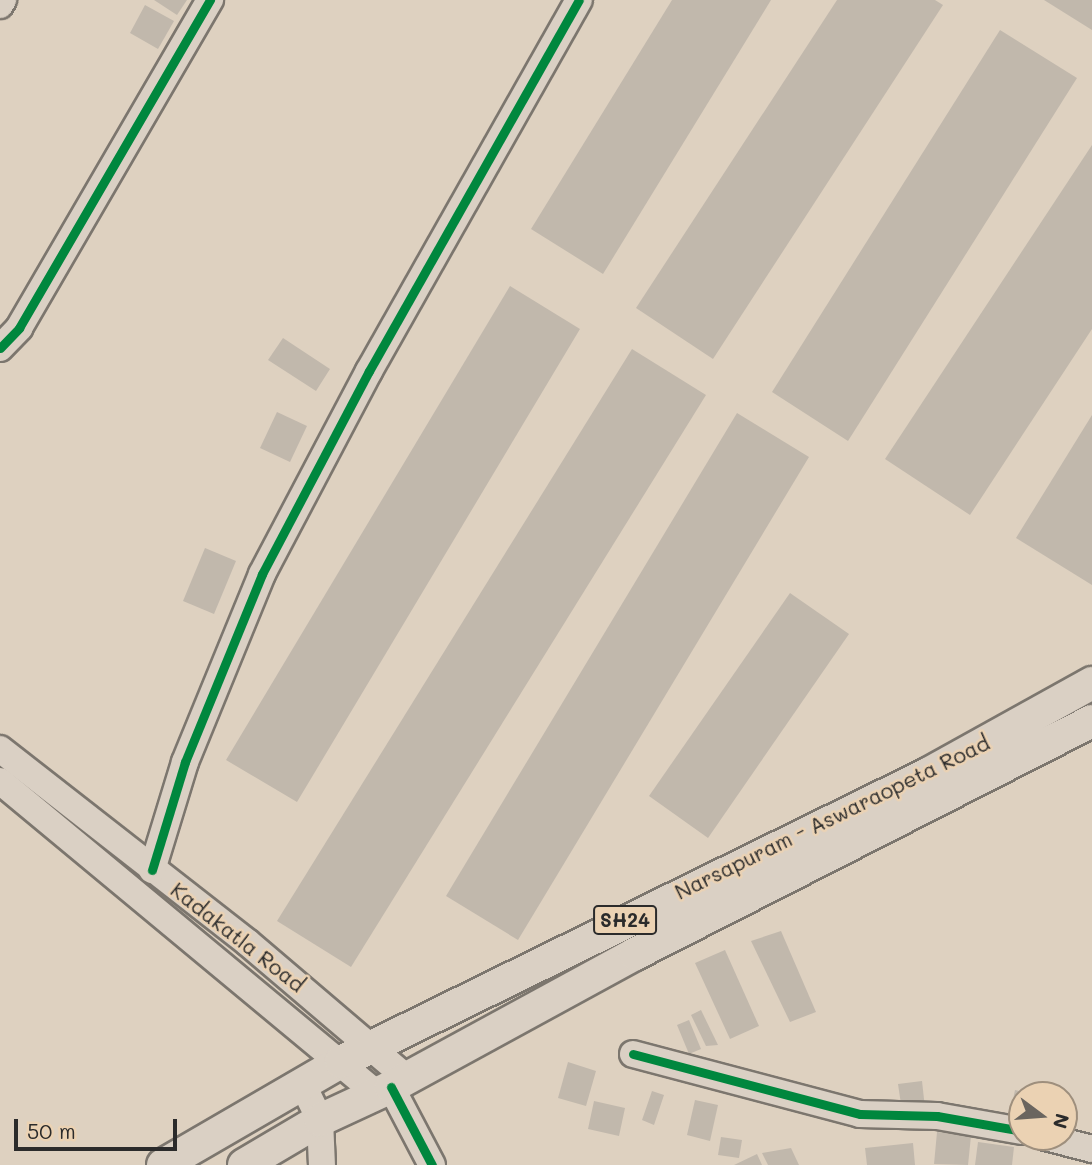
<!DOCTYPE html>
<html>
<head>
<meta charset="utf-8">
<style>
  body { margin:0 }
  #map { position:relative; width:1092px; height:1165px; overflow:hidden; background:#ded1c0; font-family:Mali,sans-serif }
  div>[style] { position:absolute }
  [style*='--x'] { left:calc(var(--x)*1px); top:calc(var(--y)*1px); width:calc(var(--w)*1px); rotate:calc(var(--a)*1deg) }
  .building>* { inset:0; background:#c1b8ac }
  .roads { filter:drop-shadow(2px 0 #7c766e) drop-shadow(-2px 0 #7c766e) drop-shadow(0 2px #7c766e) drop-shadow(0 -2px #7c766e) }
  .minor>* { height:26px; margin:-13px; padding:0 13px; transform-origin:13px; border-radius:13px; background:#dad0c4 }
  .major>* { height:32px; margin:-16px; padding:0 16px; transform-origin:16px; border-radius:16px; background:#dad0c4 }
  .cycleway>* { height:9px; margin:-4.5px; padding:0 4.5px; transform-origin:4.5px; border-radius:4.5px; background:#00873e }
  span { translate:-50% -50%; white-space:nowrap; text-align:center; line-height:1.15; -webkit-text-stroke:5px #ebd2b3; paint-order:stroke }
  .shield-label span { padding:2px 5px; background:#ebd2b3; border:2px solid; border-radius:5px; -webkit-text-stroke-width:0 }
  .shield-label { font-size:19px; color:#2b2b2b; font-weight:700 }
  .street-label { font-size:21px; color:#2b2b2b }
  .north { position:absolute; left:1008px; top:1081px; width:70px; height:70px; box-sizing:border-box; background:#ebd2b3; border:2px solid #9e8f7d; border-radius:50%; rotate:106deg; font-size:19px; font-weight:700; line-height:28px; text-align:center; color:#2b2b2b }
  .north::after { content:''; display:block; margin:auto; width:24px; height:32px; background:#6a655f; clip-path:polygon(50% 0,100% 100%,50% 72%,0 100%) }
  .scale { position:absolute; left:14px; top:1119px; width:163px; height:32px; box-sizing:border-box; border:4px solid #2b2b2b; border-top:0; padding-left:9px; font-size:21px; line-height:24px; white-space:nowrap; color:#2b2b2b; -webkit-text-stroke:5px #ebd2b3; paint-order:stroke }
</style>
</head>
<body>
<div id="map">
  <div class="building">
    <div style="clip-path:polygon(154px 0,187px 0,177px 15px)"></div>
    <div style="clip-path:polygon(672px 0,771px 0,603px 274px,531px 229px)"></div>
    <div style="clip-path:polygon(837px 0,935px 0,943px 5px,713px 359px,636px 308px)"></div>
    <div style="clip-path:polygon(1044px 0,1092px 0,1092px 30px)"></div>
    <div style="clip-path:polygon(145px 5px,174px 21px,158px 49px,130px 33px)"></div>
    <div style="clip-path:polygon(1000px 30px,1077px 78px,848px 441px,772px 392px)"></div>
    <div style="clip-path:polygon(1092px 145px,1092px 329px,970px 515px,885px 459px)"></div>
    <div style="clip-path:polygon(510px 286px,580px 329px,297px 802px,226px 760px)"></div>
    <div style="clip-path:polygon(283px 338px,330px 369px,316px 391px,268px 360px)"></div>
    <div style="clip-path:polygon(632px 349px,706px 395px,351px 967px,277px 921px)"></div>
    <div style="clip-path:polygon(277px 412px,307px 426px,290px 462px,260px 448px)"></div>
    <div style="clip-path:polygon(737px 413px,809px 457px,518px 940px,446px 896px)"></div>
    <div style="clip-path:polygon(1092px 415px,1092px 585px,1016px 538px)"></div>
    <div style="clip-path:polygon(205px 548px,236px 561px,214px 614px,183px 601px)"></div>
    <div style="clip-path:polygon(790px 593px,849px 634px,708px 838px,649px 796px)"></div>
    <div style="clip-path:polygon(781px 931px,816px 1012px,790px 1022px,751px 941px)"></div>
    <div style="clip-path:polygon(725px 950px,759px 1026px,730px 1039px,695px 963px)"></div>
    <div style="clip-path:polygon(701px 1010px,718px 1045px,706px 1046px,691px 1015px)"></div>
    <div style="clip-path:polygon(689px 1020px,701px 1049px,689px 1054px,677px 1025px)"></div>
    <div style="clip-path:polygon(568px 1062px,596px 1071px,586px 1106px,558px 1098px)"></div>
    <div style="clip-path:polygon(922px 1081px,925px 1108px,902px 1111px,898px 1084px)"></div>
    <div style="clip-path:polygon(1015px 1090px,1031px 1094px,1022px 1095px,1022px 1126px,1008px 1123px)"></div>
    <div style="clip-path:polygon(652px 1091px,664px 1095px,654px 1125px,642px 1120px)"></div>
    <div style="clip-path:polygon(695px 1100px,718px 1105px,710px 1141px,687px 1135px)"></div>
    <div style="clip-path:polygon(594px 1101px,625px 1108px,619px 1136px,588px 1129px)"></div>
    <div style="clip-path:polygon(937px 1132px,971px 1136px,968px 1165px,934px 1164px)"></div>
    <div style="clip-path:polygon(721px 1137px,742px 1140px,739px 1158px,718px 1155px)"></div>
    <div style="clip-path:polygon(978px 1142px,1014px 1147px,1012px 1165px,975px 1165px)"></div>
    <div style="clip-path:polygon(913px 1143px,915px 1165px,867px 1165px,865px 1148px)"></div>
    <div style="clip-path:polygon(791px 1148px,799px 1165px,768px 1165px,762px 1153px)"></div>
    <div style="clip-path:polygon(757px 1154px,762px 1165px,734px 1165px)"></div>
  </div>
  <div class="roads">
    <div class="minor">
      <div style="--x:0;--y:5;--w:6;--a:-59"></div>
      <div style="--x:0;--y:348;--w:28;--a:-46"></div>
      <div style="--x:19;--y:328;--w:380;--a:-59.8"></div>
      <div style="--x:0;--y:749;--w:313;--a:38"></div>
      <div style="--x:247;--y:942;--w:210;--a:40.4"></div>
      <div style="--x:0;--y:781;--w:489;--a:39.7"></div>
      <div style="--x:152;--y:870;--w:113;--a:-73"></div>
      <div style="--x:185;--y:762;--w:203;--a:-67.7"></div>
      <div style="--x:262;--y:574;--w:229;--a:-62.2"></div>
      <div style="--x:369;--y:371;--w:426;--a:-60.5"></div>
      <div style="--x:633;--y:1054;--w:235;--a:14.8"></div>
      <div style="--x:860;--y:1114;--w:77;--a:1.5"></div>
      <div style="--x:937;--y:1116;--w:86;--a:10"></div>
      <div style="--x:302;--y:1083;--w:41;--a:64.1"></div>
      <div style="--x:320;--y:1120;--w:45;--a:87.5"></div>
      <div style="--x:391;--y:1087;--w:88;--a:62.3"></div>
      <div style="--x:1046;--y:1137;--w:48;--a:14.6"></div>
    </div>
    <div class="major">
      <div style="--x:163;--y:1165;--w:206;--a:-30.1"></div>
      <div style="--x:341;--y:1062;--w:654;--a:-26.13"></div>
      <div style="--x:928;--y:774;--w:188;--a:-29"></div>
      <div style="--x:244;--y:1165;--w:88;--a:-30.6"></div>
      <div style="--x:320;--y:1120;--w:78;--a:-24.9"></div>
      <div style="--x:391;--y:1087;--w:278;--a:-28.6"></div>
      <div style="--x:635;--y:954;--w:513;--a:-27.01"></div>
    </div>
  </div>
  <div class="cycleway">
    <div style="--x:0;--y:348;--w:28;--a:-46"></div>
    <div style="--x:19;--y:328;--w:380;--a:-59.8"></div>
    <div style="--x:152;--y:870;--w:113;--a:-73"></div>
    <div style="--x:185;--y:762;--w:203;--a:-67.7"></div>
    <div style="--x:262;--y:574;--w:229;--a:-62.2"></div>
    <div style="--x:369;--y:371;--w:426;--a:-60.5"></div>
    <div style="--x:633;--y:1054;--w:235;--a:14.8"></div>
    <div style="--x:860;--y:1114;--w:77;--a:1.5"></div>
    <div style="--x:937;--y:1116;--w:86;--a:10"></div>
    <div style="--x:391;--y:1087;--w:88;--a:62.3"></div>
  </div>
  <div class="shield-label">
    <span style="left:625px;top:920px">SH24</span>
  </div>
  <div class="street-label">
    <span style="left:832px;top:817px;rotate:-26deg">Narsapuram - Aswaraopeta Road</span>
    <span style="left:238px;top:937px;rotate:38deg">Kadakatla Road</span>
  </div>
  <div class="north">N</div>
  <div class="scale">50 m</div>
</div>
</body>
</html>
